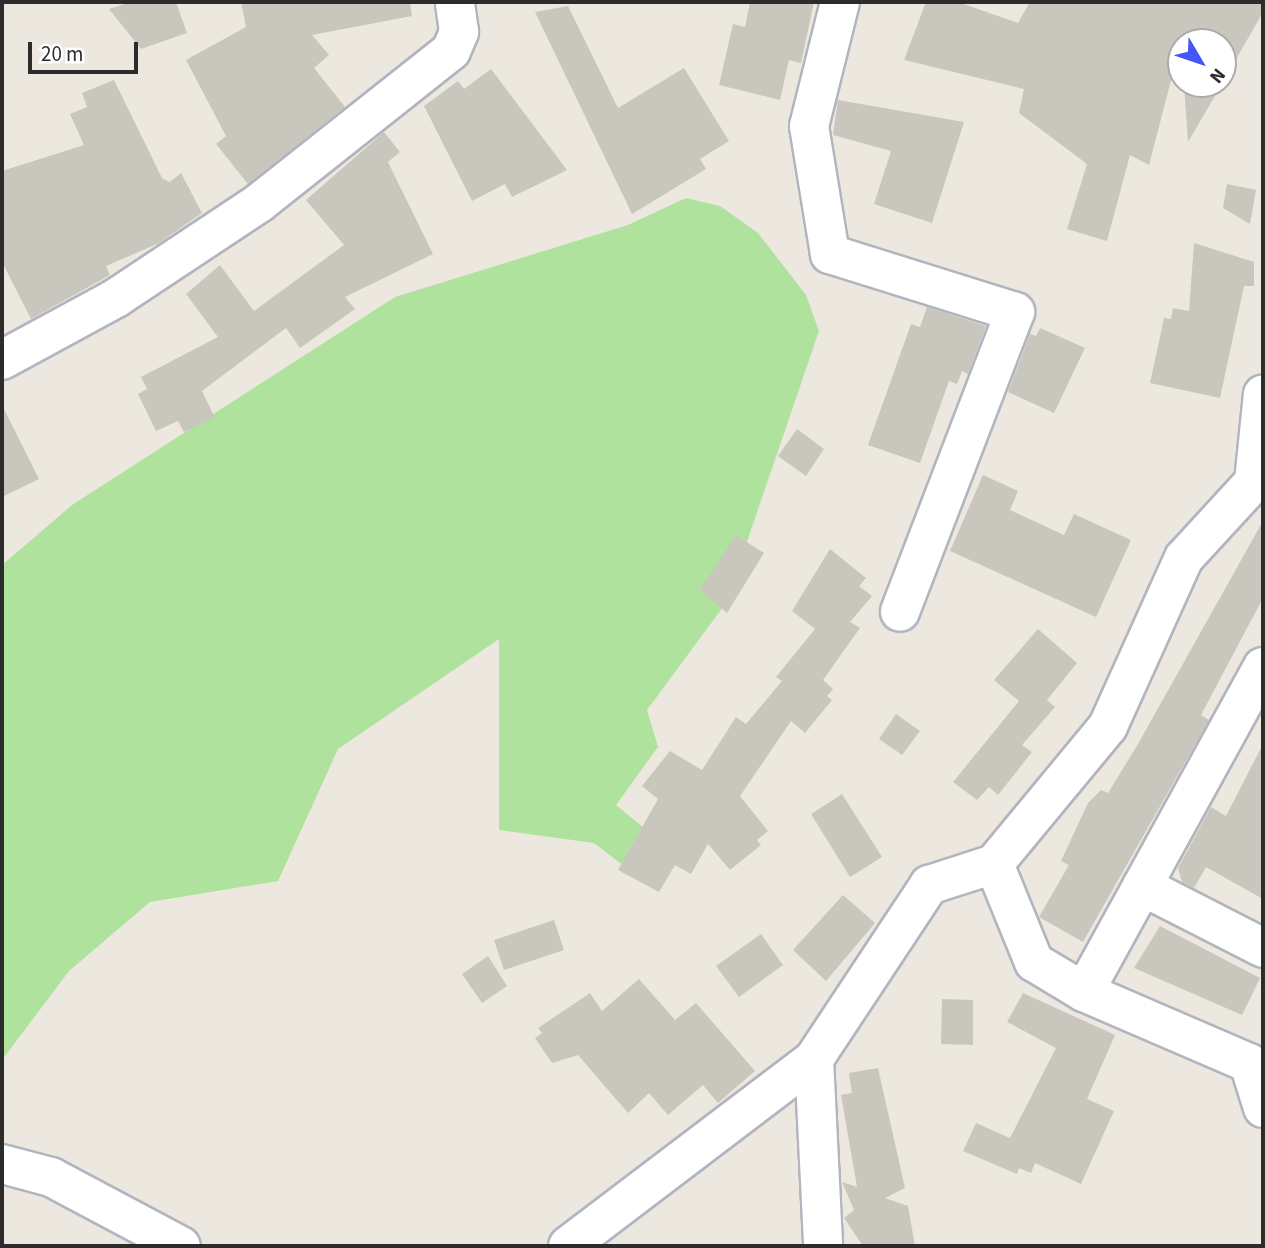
<!DOCTYPE html>
<html>
<head>
<meta charset="utf-8">
<style>
  body { margin:0 }
  #map { position:relative; width:1265px; height:1248px; overflow:hidden; background:#ede8df; font-family:"Source Sans 3",sans-serif }
  div>[style] { position:absolute }
  [style*='--x'] { left:calc(var(--x)*1px); top:calc(var(--y)*1px); width:calc(var(--w)*1px); rotate:calc(var(--a)*1deg) }
  .green>* { inset:0; background:#afe29d }
  .building>* { inset:0; background:#c9c6bd }
  .roads { filter:drop-shadow(2px 0 #b2b4bf) drop-shadow(-2px 0 #b2b4bf) drop-shadow(0 2px #b2b4bf) drop-shadow(0 -2px #b2b4bf) }
  .minor>* { height:38px; margin:-19px; padding:0 19px; transform-origin:19px; border-radius:19px; background:#fff }
  span { translate:-50% -50%; white-space:nowrap; text-align:center; line-height:1.15; -webkit-text-stroke:5px #fff; paint-order:stroke }
  .frame { position:absolute; inset:0; border:4px solid #2c2c2c; pointer-events:none }
  .north { position:absolute; left:1167px; top:28px; width:70px; height:70px; box-sizing:border-box; background:#fff; border:2px solid #ababab; border-radius:50%; rotate:129deg; font-size:19px; font-weight:700; line-height:28px; text-align:center; color:#2c2c2c }
  .north::after { content:''; display:block; margin:auto; width:24px; height:32px; background:#4456f5; clip-path:polygon(50% 0,100% 100%,50% 72%,0 100%) }
  .scale { position:absolute; left:28px; top:42px; width:110px; height:32px; box-sizing:border-box; border:4px solid #2c2c2c; border-top:0; padding-left:9px; font-size:21px; line-height:24px; white-space:nowrap; color:#2c2c2c; -webkit-text-stroke:5px #fff; paint-order:stroke }
</style>
</head>
<body>
<div id="map">
  <div class="green">
    <div style="clip-path:polygon(686px 198px,720px 206px,758px 233px,806px 295px,819px 331px,726px 603px,647px 710px,658px 747px,616px 805px,677px 855px,633px 873px,594px 843px,499px 830px,499px 639px,338px 749px,278px 881px,150px 902px,69px 971px,2px 1060px,2px 565px,72px 505px,395px 297px,628px 225px)"></div>
  </div>
  <div class="building">
    <div style="clip-path:polygon(131px 2px,176px 2px,187px 33px,141px 49px,109px 9px)"></div>
    <div style="clip-path:polygon(241px 2px,410px 2px,412px 16px,312px 35px,329px 55px,314px 68px,345px 107px,248px 184px,216px 144px,226px 136px,186px 60px,246px 27px)"></div>
    <div style="clip-path:polygon(750px 2px,814px 2px,801px 63px,789px 60px,780px 100px,719px 85px,733px 24px,745px 27px)"></div>
    <div style="clip-path:polygon(926px 2px,958px 2px,1018px 23px,1030px 2px,1263px 2px,1263px 12px,1223px 82px,1223px 42px,1181px 42px,1149px 165px,1130px 155px,1107px 241px,1067px 229px,1087px 164px,1019px 113px,1024px 89px,904px 60px)"></div>
    <div style="clip-path:polygon(568px 6px,618px 108px,684px 68px,729px 141px,700px 159px,706px 169px,632px 214px,535px 12px)"></div>
    <div style="clip-path:polygon(491px 69px,567px 170px,512px 197px,505px 184px,472px 201px,424px 106px,458px 81px,464px 89px)"></div>
    <div style="clip-path:polygon(114px 80px,162px 178px,170px 182px,181px 173px,202px 213px,159px 243px,106px 266px,110px 275px,31px 319px,2px 262px,2px 171px,84px 145px,70px 114px,87px 107px,82px 93px)"></div>
    <div style="clip-path:polygon(1184px 84px,1222px 84px,1188px 142px)"></div>
    <div style="clip-path:polygon(838px 100px,964px 122px,932px 223px,874px 204px,891px 151px,833px 135px)"></div>
    <div style="clip-path:polygon(384px 132px,400px 152px,388px 162px,433px 254px,345px 297px,355px 309px,300px 348px,286px 328px,202px 391px,215px 418px,184px 432px,178px 421px,156px 431px,138px 394px,147px 389px,141px 377px,218px 337px,186px 294px,220px 265px,254px 311px,344px 245px,306px 200px)"></div>
    <div style="clip-path:polygon(1227px 184px,1256px 190px,1250px 224px,1223px 208px)"></div>
    <div style="clip-path:polygon(1194px 243px,1254px 262px,1254px 286px,1244px 286px,1220px 398px,1150px 383px,1164px 318px,1171px 319px,1173px 308px,1189px 311px)"></div>
    <div style="clip-path:polygon(927px 307px,986px 326px,968px 374px,962px 371px,957px 384px,949px 381px,920px 463px,868px 445px,911px 324px,920px 327px)"></div>
    <div style="clip-path:polygon(1040px 328px,1085px 348px,1054px 413px,1008px 392px,1030px 334px,1036px 336px)"></div>
    <div style="clip-path:polygon(2px 405px,39px 479px,2px 497px)"></div>
    <div style="clip-path:polygon(797px 429px,824px 449px,806px 476px,778px 456px)"></div>
    <div style="clip-path:polygon(983px 475px,1018px 491px,1010px 510px,1064px 535px,1074px 514px,1131px 540px,1096px 617px,950px 551px)"></div>
    <div style="clip-path:polygon(1263px 521px,1263px 598px,1201px 715px,1209px 720px,1083px 942px,1039px 917px,1069px 865px,1061px 861px,1088px 803px,1101px 790px,1108px 793px,1138px 744px)"></div>
    <div style="clip-path:polygon(736px 535px,764px 553px,727px 613px,700px 590px)"></div>
    <div style="clip-path:polygon(830px 549px,866px 578px,859px 586px,872px 596px,850px 622px,860px 628px,823px 680px,833px 689px,827px 696px,832px 700px,805px 733px,791px 721px,740px 796px,768px 831px,757px 840px,761px 845px,730px 870px,708px 844px,691px 874px,675px 865px,659px 892px,618px 870px,658px 799px,642px 786px,670px 751px,702px 770px,736px 717px,746px 724px,782px 681px,776px 677px,815px 629px,792px 611px)"></div>
    <div style="clip-path:polygon(1038px 629px,1077px 663px,1047px 700px,1055px 707px,1022px 745px,1032px 752px,998px 795px,989px 787px,977px 800px,953px 782px,1019px 701px,994px 680px)"></div>
    <div style="clip-path:polygon(896px 714px,920px 731px,902px 755px,879px 739px)"></div>
    <div style="clip-path:polygon(1263px 744px,1263px 899px,1206px 867px,1194px 888px,1182px 882px,1178px 868px,1211px 807px,1226px 816px)"></div>
    <div style="clip-path:polygon(842px 794px,882px 857px,850px 877px,811px 814px)"></div>
    <div style="clip-path:polygon(843px 895px,875px 923px,826px 981px,793px 950px)"></div>
    <div style="clip-path:polygon(554px 920px,564px 950px,504px 970px,494px 940px)"></div>
    <div style="clip-path:polygon(1160px 926px,1260px 978px,1242px 1015px,1134px 968px)"></div>
    <div style="clip-path:polygon(761px 934px,783px 965px,739px 997px,716px 966px)"></div>
    <div style="clip-path:polygon(488px 956px,507px 986px,482px 1003px,462px 974px)"></div>
    <div style="clip-path:polygon(639px 979px,675px 1020px,696px 1003px,755px 1071px,718px 1103px,703px 1085px,668px 1115px,649px 1093px,628px 1113px,578px 1055px,552px 1063px,535px 1038px,542px 1033px,538px 1028px,590px 993px,602px 1011px)"></div>
    <div style="clip-path:polygon(1023px 993px,1115px 1035px,1087px 1099px,1114px 1111px,1081px 1184px,1035px 1163px,1031px 1173px,1019px 1168px,1017px 1174px,963px 1151px,976px 1123px,1010px 1138px,1056px 1048px,1007px 1022px)"></div>
    <div style="clip-path:polygon(942px 999px,973px 1000px,973px 1045px,941px 1044px)"></div>
    <div style="clip-path:polygon(878px 1068px,905px 1188px,885px 1198px,908px 1206px,915px 1246px,863px 1246px,844px 1218px,854px 1210px,842px 1182px,857px 1187px,841px 1095px,852px 1093px,849px 1073px)"></div>
  </div>
  <div class="roads">
    <div class="minor">
      <div style="--x:840;--y:2;--w:128;--a:104"></div>
      <div style="--x:809;--y:126;--w:130;--a:80.7"></div>
      <div style="--x:830;--y:254;--w:194;--a:17.4"></div>
      <div style="--x:1015;--y:312;--w:321;--a:111"></div>
      <div style="--x:2;--y:360;--w:130;--a:-28.5"></div>
      <div style="--x:116;--y:298;--w:172;--a:-33.6"></div>
      <div style="--x:259;--y:203;--w:245;--a:-38.4"></div>
      <div style="--x:451;--y:51;--w:21;--a:-67"></div>
      <div style="--x:459;--y:32;--w:30;--a:-98"></div>
      <div style="--x:994;--y:864;--w:106;--a:67.8"></div>
      <div style="--x:1034;--y:962;--w:58;--a:31"></div>
      <div style="--x:1084;--y:992;--w:180;--a:23.3"></div>
      <div style="--x:1249;--y:1063;--w:47;--a:72.7"></div>
      <div style="--x:1142;--y:886;--w:136;--a:27.1"></div>
      <div style="--x:1084;--y:992;--w:371;--a:-61.2"></div>
      <div style="--x:814;--y:1059;--w:187;--a:87.2"></div>
      <div style="--x:2;--y:1164;--w:51;--a:14.9"></div>
      <div style="--x:51;--y:1177;--w:147;--a:28"></div>
      <div style="--x:568;--y:1246;--w:309;--a:-37.2"></div>
      <div style="--x:814;--y:1059;--w:209;--a:-56.5"></div>
      <div style="--x:929;--y:885;--w:68;--a:-17.9"></div>
      <div style="--x:994;--y:864;--w:179;--a:-50.4"></div>
      <div style="--x:1108;--y:726;--w:184;--a:-65.7"></div>
      <div style="--x:1184;--y:558;--w:103;--a:-47.4"></div>
      <div style="--x:1254;--y:482;--w:88;--a:-84.2"></div>
    </div>
  </div>
  <div class="frame"></div>
  <div class="north">N</div>
  <div class="scale">20 m</div>
</div>
</body>
</html>
